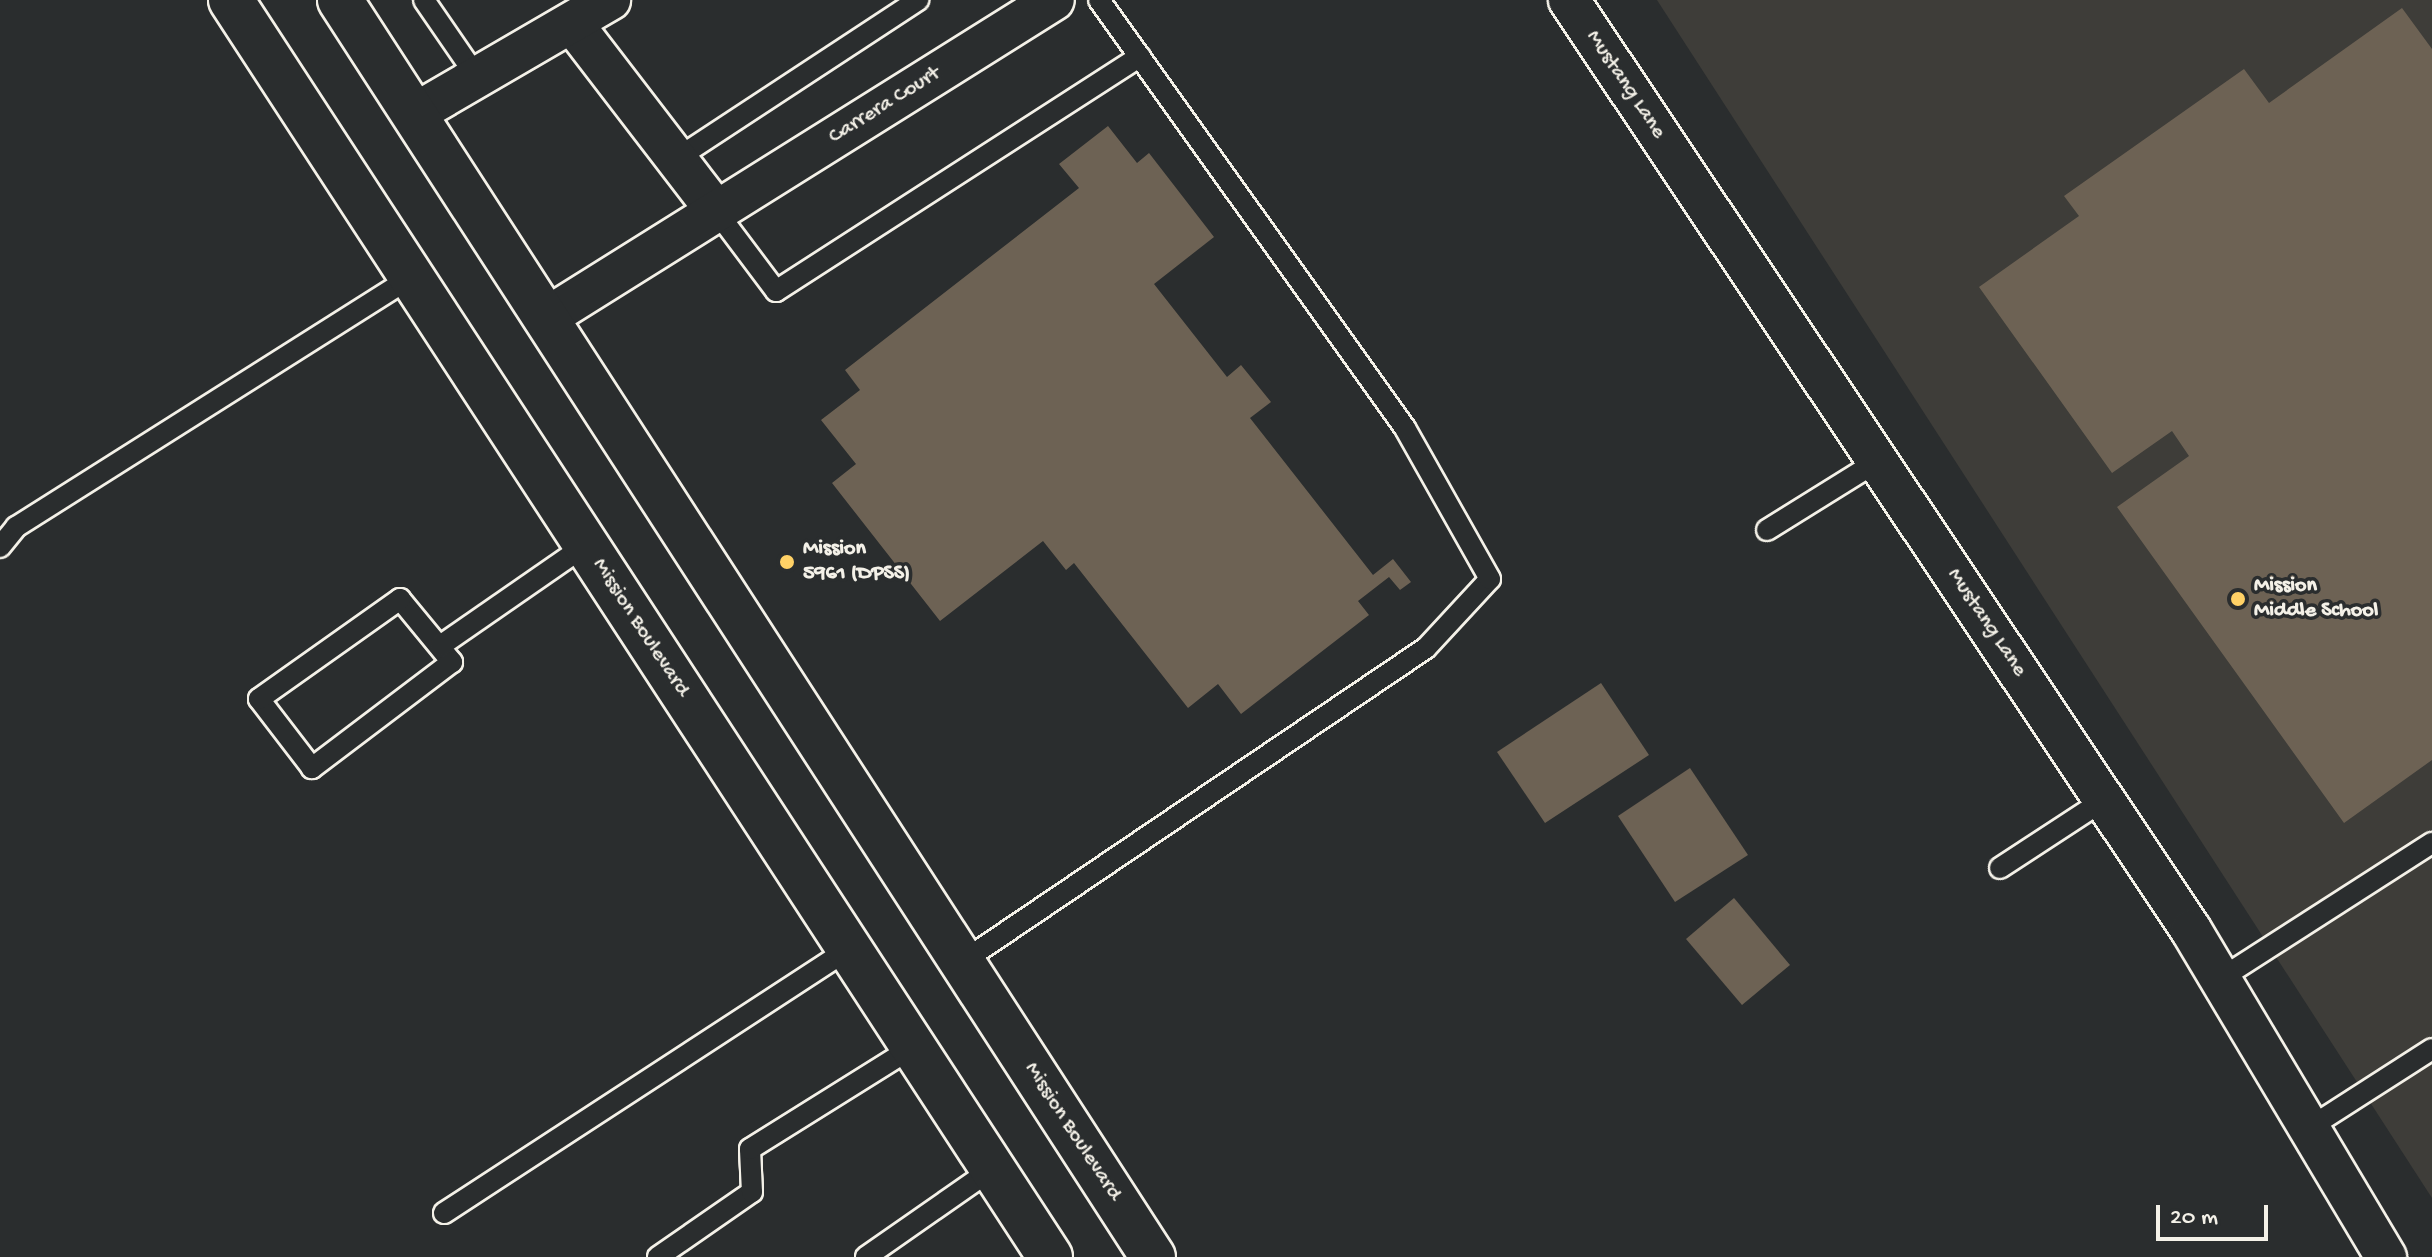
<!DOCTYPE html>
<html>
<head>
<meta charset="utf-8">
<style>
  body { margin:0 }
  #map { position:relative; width:2432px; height:1257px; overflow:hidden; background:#2a2d2e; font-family:"Gochi Hand",sans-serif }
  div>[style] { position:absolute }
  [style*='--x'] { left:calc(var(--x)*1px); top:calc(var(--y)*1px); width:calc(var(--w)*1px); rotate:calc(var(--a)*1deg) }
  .built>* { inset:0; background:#3e3d39 }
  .building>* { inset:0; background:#6d6254 }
  .roads { filter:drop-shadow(2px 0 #f4f1e8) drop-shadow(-2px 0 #f4f1e8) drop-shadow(0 2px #f4f1e8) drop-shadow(0 -2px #f4f1e8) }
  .service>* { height:20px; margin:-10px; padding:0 10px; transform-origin:10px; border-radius:10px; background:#2a2d2e }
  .minor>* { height:40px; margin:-20px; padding:0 20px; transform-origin:20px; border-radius:20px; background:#2a2d2e }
  .primary>* { height:44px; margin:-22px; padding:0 22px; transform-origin:22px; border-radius:22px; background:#2a2d2e }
  .dots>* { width:22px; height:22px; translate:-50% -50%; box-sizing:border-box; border:4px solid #2a2d2e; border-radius:50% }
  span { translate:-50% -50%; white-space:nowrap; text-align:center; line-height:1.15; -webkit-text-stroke:7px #2a2d2e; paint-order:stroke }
  .street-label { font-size:22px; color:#f4f1e8 }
  .poi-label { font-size:22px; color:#f4f1e8; font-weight:700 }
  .left { translate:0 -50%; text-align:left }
  .scale { position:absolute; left:2156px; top:1205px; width:112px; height:36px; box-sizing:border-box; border:4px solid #f4f1e8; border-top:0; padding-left:10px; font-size:24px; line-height:28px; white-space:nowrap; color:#f4f1e8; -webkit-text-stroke:6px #2a2d2e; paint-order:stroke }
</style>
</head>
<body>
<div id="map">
  <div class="built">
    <div style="clip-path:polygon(1657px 0,2432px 0,2432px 1198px)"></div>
  </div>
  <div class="building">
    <div style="clip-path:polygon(2402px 8px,2432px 49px,2432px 760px,2344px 823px,2117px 507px,2189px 456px,2172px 431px,2112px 473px,1979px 287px,2079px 216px,2064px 196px,2244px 69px,2269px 103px)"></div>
    <div style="clip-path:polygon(1108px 126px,1137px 163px,1149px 153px,1214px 237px,1154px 284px,1227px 377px,1241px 365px,1271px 402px,1250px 418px,1373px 575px,1393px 559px,1411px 582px,1400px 590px,1389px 577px,1358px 601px,1369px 615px,1241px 714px,1218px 684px,1188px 708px,1074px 563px,1066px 570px,1043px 541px,940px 621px,832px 483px,856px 464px,821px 420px,860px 390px,845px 370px,1079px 188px,1059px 164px)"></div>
    <div style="clip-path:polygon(1601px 683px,1649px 755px,1545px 823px,1497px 752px)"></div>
    <div style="clip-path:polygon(1690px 768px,1748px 855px,1675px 902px,1618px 816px)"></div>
    <div style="clip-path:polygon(1734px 898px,1790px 965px,1742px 1005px,1686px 939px)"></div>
  </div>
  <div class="roads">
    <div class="service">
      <div style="--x:424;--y:0;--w:93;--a:55.5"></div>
      <div style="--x:676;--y:159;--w:290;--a:-33.3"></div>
      <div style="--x:716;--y:211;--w:100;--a:53.1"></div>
      <div style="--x:776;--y:291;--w:433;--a:-32.8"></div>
      <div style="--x:1767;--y:530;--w:131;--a:-31.9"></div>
      <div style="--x:0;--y:547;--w:26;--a:-51"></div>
      <div style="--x:16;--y:527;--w:467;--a:-32.3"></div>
      <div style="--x:400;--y:599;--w:82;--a:50.5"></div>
      <div style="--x:452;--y:662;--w:176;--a:142.9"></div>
      <div style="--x:312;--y:768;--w:87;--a:-127.5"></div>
      <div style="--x:259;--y:699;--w:173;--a:-35.3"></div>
      <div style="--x:440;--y:646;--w:178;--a:-34.7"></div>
      <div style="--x:2000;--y:868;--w:124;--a:-33.2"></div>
      <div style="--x:962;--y:962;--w:560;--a:-34.09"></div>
      <div style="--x:1426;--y:648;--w:94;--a:-47.2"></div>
      <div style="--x:1490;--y:579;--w:173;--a:-119.4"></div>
      <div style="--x:1405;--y:428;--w:526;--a:-125.56"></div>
      <div style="--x:2220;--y:979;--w:252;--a:-32.7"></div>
      <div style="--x:2309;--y:1128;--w:146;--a:-32.7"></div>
      <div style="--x:444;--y:1213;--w:483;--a:-33.1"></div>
      <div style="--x:658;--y:1257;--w:114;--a:-34.7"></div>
      <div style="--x:752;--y:1192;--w:43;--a:-92.7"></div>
      <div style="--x:750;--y:1149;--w:192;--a:-32"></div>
      <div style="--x:866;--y:1257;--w:154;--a:-34.9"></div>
    </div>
    <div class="minor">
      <div style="--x:1569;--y:0;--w:1119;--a:56.22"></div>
      <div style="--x:2191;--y:930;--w:381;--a:59.2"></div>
      <div style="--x:572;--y:23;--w:237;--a:52.5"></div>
      <div style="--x:414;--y:114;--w:227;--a:-30.2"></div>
      <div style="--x:546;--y:318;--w:599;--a:-32.05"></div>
    </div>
    <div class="primary">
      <div style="--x:231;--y:0;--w:1500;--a:56.91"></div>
      <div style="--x:340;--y:0;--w:1497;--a:57.11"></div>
    </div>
  </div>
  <div class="dots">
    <div style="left:787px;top:562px;background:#ffd166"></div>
    <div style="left:2238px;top:599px;background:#ffd166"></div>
  </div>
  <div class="street-label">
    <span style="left:1625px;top:85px;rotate:56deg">Mustang Lane</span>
    <span style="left:885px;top:106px;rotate:-32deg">Carrera Court</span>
    <span style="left:1986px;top:623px;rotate:56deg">Mustang Lane</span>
    <span style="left:640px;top:628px;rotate:57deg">Mission Boulevard</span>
    <span style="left:1072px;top:1132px;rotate:57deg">Mission Boulevard</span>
  </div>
  <div class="poi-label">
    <span class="left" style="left:803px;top:562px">Mission<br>5961 (DPSS)</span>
    <span class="left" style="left:2254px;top:599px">Mission<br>Middle School</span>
  </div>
  <div class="scale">20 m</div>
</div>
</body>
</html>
